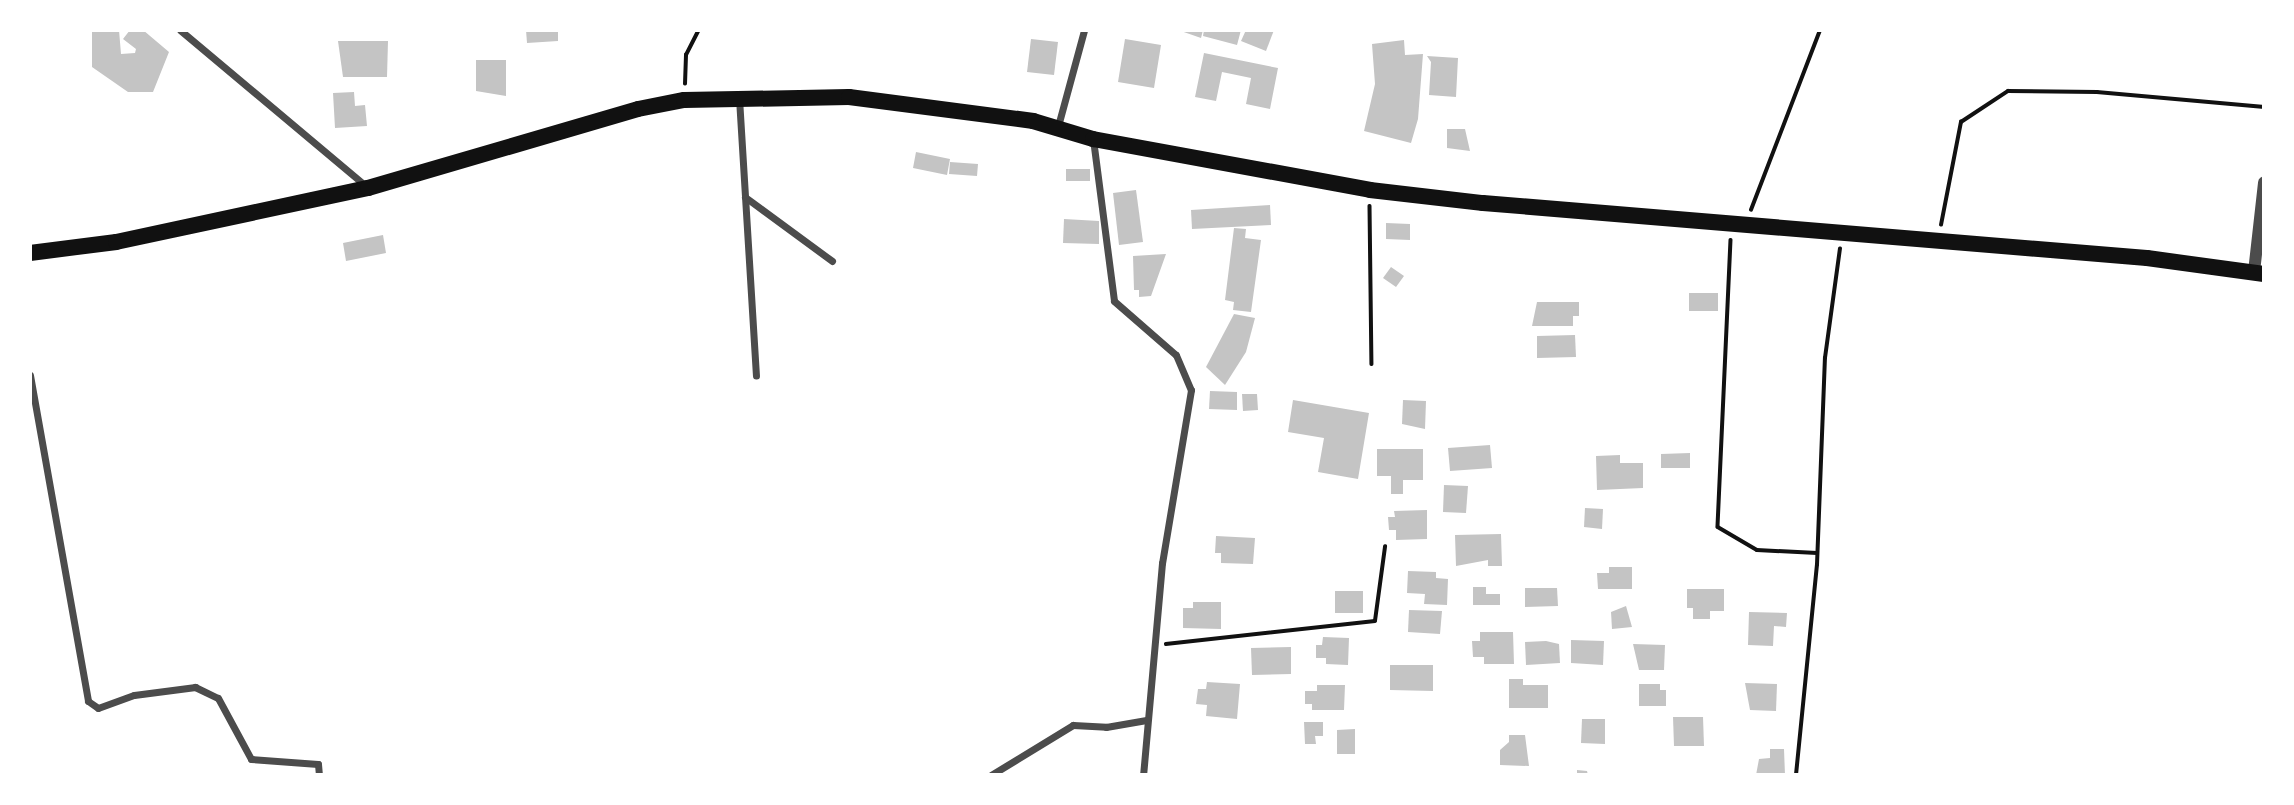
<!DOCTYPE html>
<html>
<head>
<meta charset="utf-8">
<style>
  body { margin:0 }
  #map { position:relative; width:2294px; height:805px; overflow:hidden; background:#fff; font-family:Jost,sans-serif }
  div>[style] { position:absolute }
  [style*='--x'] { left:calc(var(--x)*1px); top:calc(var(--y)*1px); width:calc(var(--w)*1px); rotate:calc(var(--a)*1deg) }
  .building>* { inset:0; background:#c4c4c4 }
  .path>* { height:3.5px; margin:-1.75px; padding:0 1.75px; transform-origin:1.75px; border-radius:1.75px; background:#111 }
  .minor>* { height:7px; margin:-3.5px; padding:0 3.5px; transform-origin:3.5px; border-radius:3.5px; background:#4c4c4c }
  .tertiary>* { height:12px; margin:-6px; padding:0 6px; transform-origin:6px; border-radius:6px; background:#4c4c4c }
  .primary>* { height:16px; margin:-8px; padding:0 8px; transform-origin:8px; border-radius:8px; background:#111 }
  span { translate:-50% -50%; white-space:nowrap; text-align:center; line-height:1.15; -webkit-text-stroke:6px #fff; paint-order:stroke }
  .frame { position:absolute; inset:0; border:32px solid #fff; pointer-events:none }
</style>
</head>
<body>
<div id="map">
  <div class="building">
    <div style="clip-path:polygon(92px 30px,119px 30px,121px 54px,135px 53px,136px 49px,123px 39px,130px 30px,143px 30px,169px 52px,153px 92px,128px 92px,92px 67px)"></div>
    <div style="clip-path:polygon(526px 30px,558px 30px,558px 41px,527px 43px)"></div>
    <div style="clip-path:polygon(1178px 30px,1203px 30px,1201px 38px)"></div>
    <div style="clip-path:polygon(1204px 30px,1241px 30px,1237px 45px,1203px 36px)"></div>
    <div style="clip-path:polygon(1246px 30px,1274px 30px,1266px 51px,1241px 41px)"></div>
    <div style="clip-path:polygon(1031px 39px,1058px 42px,1054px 75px,1027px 72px)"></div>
    <div style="clip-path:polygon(1125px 39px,1161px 45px,1154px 88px,1118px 82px)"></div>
    <div style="clip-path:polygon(1404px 40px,1405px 55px,1423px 54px,1418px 119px,1411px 143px,1364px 131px,1375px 84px,1372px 44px)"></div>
    <div style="clip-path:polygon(338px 41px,388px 41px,387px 77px,343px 77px)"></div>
    <div style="clip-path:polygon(1204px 53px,1278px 68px,1270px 109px,1246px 104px,1251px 78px,1222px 72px,1216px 101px,1195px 97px)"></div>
    <div style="clip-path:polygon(1427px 56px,1458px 58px,1456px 97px,1429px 95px,1431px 62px)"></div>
    <div style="clip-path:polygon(476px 60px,506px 60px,506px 96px,476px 91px)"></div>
    <div style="clip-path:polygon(354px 92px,355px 106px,365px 105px,367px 126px,335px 128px,333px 93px)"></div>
    <div style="clip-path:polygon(1447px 129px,1465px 129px,1470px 151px,1447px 148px)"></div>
    <div style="clip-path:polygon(916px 152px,950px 159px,947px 175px,913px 168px)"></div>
    <div style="clip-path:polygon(950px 162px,978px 164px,977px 176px,949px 174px)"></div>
    <div style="clip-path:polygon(1066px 169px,1090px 169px,1090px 181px,1066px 181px)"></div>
    <div style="clip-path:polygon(1136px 190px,1143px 242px,1119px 245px,1113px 193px)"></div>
    <div style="clip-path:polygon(1270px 205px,1271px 225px,1192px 229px,1191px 210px)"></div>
    <div style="clip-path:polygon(1064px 219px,1099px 221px,1099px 244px,1063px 243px)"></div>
    <div style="clip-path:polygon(1386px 223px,1410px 224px,1410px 240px,1386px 239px)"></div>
    <div style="clip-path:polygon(1234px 228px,1246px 229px,1245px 238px,1261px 240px,1251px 312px,1233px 310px,1234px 302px,1225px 300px)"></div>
    <div style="clip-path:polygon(383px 235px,386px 253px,346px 261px,343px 243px)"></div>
    <div style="clip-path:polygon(1166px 254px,1151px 296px,1139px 297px,1139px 290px,1134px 290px,1133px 256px)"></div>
    <div style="clip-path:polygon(1391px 267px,1404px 276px,1396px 287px,1383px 278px)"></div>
    <div style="clip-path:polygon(1689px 293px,1718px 293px,1718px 311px,1689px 311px)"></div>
    <div style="clip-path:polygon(1537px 302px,1579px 302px,1579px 316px,1573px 316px,1573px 326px,1532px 326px)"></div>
    <div style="clip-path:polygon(1234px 314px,1255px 318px,1246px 352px,1225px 385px,1206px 367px)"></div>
    <div style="clip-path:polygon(1575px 335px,1576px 357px,1537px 358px,1537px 336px)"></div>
    <div style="clip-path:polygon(1210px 391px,1237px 392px,1237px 410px,1209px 409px)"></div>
    <div style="clip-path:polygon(1242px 394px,1257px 394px,1258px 410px,1243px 411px)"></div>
    <div style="clip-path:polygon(1293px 400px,1369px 413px,1358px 479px,1318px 472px,1324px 438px,1288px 432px)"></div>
    <div style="clip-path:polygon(1403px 400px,1426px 401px,1425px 429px,1402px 424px)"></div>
    <div style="clip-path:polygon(1490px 445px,1492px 468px,1450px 471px,1448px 448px)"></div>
    <div style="clip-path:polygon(1377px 449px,1423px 449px,1423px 480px,1403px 480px,1403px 494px,1391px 494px,1391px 476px,1377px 476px)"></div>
    <div style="clip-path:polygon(1690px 453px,1690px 468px,1661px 468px,1661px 454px)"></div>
    <div style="clip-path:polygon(1620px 455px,1620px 463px,1643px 463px,1643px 488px,1597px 490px,1596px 456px)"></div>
    <div style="clip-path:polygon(1444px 485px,1468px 486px,1466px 513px,1443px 512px)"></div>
    <div style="clip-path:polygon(1585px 508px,1603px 509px,1602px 529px,1584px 527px)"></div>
    <div style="clip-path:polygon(1427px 510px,1427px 539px,1396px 540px,1396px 530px,1389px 530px,1388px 517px,1395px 517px,1394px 511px)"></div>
    <div style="clip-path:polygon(1501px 534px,1502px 566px,1488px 566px,1488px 560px,1456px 566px,1455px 535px)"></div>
    <div style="clip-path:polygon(1216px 536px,1255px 538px,1253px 564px,1221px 563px,1221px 553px,1215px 553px)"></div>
    <div style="clip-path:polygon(1609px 567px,1632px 567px,1632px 589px,1598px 589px,1597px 573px,1609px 573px)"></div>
    <div style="clip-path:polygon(1408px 571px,1436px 572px,1436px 578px,1448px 579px,1447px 605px,1424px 604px,1425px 594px,1407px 593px)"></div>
    <div style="clip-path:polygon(1473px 587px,1486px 587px,1486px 594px,1500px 594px,1500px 605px,1473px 605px)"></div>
    <div style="clip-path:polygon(1525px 588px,1557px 588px,1558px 606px,1525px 607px)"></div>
    <div style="clip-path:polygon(1687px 589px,1724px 589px,1724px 611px,1710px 611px,1710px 619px,1693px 619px,1693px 608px,1687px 608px)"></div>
    <div style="clip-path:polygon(1335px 591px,1363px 591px,1363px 613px,1335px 613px)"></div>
    <div style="clip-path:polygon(1193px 602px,1221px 602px,1221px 629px,1183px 628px,1183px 608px,1193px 608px)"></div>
    <div style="clip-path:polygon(1626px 606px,1632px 627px,1612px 629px,1611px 612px)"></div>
    <div style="clip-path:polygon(1409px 610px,1442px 611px,1440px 634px,1408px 632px)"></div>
    <div style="clip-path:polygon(1749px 612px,1787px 613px,1786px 627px,1774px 626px,1773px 646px,1748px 645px)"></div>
    <div style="clip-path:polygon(1480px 632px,1513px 632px,1514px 664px,1484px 664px,1484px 657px,1473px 657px,1472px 641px,1480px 641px)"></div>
    <div style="clip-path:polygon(1323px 637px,1349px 638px,1348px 665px,1326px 664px,1326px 658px,1316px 658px,1316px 645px,1322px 645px)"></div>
    <div style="clip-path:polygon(1571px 640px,1604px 641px,1603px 665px,1571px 663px)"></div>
    <div style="clip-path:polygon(1546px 641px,1559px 644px,1560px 663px,1526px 665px,1525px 642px)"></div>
    <div style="clip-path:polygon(1633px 644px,1665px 645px,1664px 670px,1639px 670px)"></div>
    <div style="clip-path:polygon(1291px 647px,1291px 674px,1252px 675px,1251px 648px)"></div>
    <div style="clip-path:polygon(1390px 665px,1433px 665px,1433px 691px,1390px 690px)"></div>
    <div style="clip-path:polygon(1509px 679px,1523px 679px,1523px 685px,1548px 685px,1548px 708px,1509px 708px)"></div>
    <div style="clip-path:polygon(1207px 682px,1240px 684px,1237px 719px,1206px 716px,1207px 705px,1196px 704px,1198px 689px,1206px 689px)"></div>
    <div style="clip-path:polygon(1745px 683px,1777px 684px,1776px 711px,1750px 710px)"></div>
    <div style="clip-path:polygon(1639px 684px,1660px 684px,1660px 690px,1666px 690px,1666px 706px,1639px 706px)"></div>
    <div style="clip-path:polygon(1317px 685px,1345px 685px,1344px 710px,1312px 710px,1312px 704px,1305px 704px,1305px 691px,1317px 691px)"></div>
    <div style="clip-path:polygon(1673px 717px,1703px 717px,1704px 746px,1674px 746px)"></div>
    <div style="clip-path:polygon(1582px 719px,1605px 719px,1605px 744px,1581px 743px)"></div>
    <div style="clip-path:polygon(1304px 722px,1323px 722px,1323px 736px,1315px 736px,1316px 744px,1305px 744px)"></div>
    <div style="clip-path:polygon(1355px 729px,1355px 754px,1337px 754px,1337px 730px)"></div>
    <div style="clip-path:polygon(1509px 735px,1525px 735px,1529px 766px,1500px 765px,1500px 750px,1509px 742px)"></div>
    <div style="clip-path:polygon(1770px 749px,1784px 749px,1785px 775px,1756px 775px,1759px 759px,1770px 758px)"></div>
    <div style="clip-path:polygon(1577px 770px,1587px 771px,1588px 775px,1577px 775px)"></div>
  </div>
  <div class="path">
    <div style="--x:685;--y:84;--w:29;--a:-88"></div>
    <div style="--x:686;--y:55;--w:28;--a:-63"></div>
    <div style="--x:1370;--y:206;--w:158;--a:89.3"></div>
    <div style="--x:1751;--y:210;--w:193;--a:-69"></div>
    <div style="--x:1941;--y:225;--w:105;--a:-79"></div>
    <div style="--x:1961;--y:122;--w:56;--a:-33.4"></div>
    <div style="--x:2008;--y:91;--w:89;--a:0.6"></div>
    <div style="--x:2097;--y:92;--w:168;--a:5.1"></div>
    <div style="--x:1731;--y:240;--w:287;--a:92.6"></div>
    <div style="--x:1718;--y:527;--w:45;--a:30.5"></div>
    <div style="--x:1757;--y:550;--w:60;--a:2.9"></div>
    <div style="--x:1166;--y:644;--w:210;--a:-6.3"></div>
    <div style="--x:1375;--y:621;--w:75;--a:-82.3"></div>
    <div style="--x:1796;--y:775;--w:211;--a:-84.3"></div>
    <div style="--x:1817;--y:565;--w:207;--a:-87.8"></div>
    <div style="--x:1825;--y:358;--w:110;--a:-82.2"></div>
  </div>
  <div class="minor">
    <div style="--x:180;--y:30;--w:244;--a:40"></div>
    <div style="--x:739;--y:98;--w:278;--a:86.5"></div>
    <div style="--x:1058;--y:126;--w:99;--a:-74.8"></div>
    <div style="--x:1093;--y:139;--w:163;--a:82.6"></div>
    <div style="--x:1114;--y:301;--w:82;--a:41.1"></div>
    <div style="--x:1176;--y:355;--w:38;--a:67"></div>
    <div style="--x:1191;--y:390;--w:175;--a:99.5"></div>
    <div style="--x:1162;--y:563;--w:213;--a:95.1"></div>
    <div style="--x:745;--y:197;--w:108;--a:36.3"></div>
    <div style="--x:30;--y:375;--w:331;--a:79.9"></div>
    <div style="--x:88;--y:701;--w:12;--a:35"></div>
    <div style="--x:98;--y:708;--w:38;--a:-20"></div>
    <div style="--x:134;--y:695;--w:62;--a:-7.5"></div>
    <div style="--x:195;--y:687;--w:25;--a:26"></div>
    <div style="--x:218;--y:698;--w:69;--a:61.6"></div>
    <div style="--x:251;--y:759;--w:67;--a:4.3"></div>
    <div style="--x:318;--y:764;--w:11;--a:85"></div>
    <div style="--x:991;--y:775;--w:96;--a:-31.4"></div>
    <div style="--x:1073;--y:725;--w:33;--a:3"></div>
    <div style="--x:1106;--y:727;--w:41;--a:-9.9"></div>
  </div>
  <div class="tertiary">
    <div style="--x:2254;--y:272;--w:90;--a:-83.6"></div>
  </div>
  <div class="primary">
    <div style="--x:30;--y:253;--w:87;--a:-7.3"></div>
    <div style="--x:116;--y:242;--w:258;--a:-12.1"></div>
    <div style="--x:368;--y:188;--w:281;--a:-16.3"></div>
    <div style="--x:638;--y:109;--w:47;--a:-11.1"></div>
    <div style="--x:684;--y:100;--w:165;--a:-1"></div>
    <div style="--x:849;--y:97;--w:186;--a:7.4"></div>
    <div style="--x:1033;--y:121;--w:63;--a:16.7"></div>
    <div style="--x:1093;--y:139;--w:282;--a:10.4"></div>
    <div style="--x:1370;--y:190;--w:114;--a:6.6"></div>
    <div style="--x:1483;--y:203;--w:666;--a:4.74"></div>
    <div style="--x:2147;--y:258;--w:118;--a:7.8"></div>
  </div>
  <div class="frame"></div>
</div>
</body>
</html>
